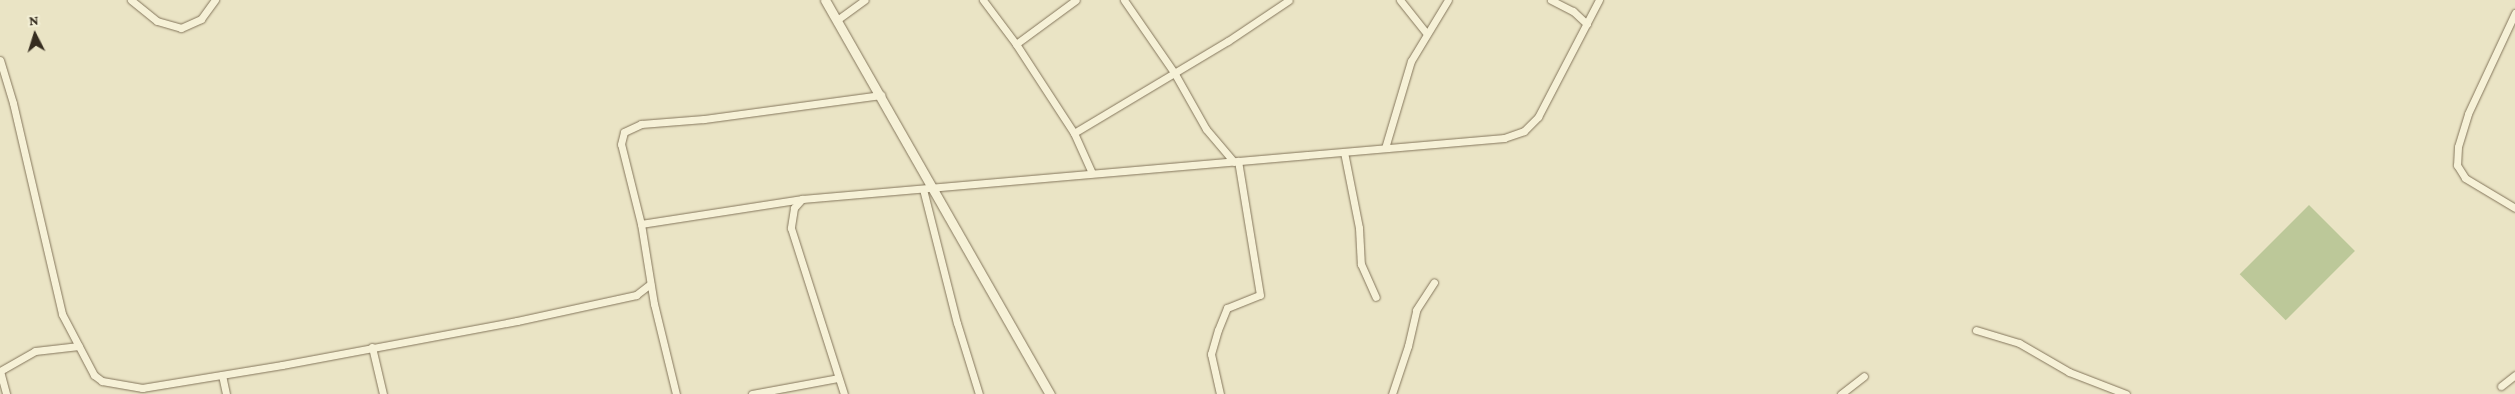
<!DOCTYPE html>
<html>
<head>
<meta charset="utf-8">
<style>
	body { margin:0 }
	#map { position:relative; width:2515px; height:394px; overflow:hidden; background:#eae4c5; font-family:"Crimson Pro",serif }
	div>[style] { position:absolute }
	.green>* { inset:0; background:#bcc899; transform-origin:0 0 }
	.roads { filter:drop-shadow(0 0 1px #84765c) drop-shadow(0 0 1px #84765c) }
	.minor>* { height:7px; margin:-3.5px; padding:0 3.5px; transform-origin:3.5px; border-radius:3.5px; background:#f6f1d7 }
	.tertiary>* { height:9px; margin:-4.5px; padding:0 4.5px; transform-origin:4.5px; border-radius:4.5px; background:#f6f1d7 }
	span { translate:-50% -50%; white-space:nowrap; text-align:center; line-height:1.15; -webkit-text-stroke:4px #f2eed4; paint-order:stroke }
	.north { position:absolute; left:10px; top:10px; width:50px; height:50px; -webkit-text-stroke:4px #f2eed4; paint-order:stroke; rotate:355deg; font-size:14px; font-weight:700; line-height:20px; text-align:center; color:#352c1f }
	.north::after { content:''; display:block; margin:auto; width:18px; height:22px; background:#352c1f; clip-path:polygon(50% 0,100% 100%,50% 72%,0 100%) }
</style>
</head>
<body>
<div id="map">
	<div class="green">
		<i style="left:2309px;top:205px;width:65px;height:98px;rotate:45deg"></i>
	</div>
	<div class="roads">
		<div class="minor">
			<i style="left:131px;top:0;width:33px;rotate:39deg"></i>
			<i style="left:157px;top:21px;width:25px;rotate:16deg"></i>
			<i style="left:181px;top:28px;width:22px;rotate:-24deg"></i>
			<i style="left:201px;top:19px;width:24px;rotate:-54deg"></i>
			<i style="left:983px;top:0;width:55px;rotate:53.1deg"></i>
			<i style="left:1016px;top:44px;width:106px;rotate:56.9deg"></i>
			<i style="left:1074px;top:133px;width:44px;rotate:65.8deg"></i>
			<i style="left:1124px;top:0;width:90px;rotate:55.4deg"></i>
			<i style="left:1175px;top:74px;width:63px;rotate:60.6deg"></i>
			<i style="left:1206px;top:129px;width:43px;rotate:49.7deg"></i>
			<i style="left:1400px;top:0;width:43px;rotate:51.5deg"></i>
			<i style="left:1551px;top:0;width:25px;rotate:27deg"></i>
			<i style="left:1573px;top:11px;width:19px;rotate:43deg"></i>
			<i style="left:2515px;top:13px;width:111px;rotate:115deg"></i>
			<i style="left:2468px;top:114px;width:34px;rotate:107deg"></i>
			<i style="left:2458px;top:147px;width:18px;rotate:93deg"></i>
			<i style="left:2457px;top:165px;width:15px;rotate:58deg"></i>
			<i style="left:2465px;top:178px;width:58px;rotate:31deg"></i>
			<i style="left:837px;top:20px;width:34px;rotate:-36deg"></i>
			<i style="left:1016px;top:44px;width:74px;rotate:-36.3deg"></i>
			<i style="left:0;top:60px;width:45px;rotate:73.2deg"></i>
			<i style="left:13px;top:103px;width:217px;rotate:76.9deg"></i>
			<i style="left:62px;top:314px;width:69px;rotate:62.3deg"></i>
			<i style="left:94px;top:375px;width:10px;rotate:37deg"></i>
			<i style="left:102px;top:381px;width:41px;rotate:9.9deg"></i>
			<i style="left:142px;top:388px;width:142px;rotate:-9.3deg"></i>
			<i style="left:282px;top:365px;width:239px;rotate:-10.6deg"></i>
			<i style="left:517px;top:321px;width:122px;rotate:-12.3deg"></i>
			<i style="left:636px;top:295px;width:18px;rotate:-38deg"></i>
			<i style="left:1074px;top:133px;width:179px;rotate:-30.9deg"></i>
			<i style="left:1228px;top:41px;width:73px;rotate:-33.9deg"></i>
			<i style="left:1385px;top:148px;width:91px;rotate:-73.4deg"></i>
			<i style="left:1411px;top:61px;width:71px;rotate:-58.8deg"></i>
			<i style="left:1344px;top:152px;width:77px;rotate:78.8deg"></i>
			<i style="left:1359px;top:228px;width:36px;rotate:87deg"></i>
			<i style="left:1361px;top:264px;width:36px;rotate:66deg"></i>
			<i style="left:923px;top:189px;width:138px;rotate:75.8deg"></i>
			<i style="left:957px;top:323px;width:74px;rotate:72.8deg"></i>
			<i style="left:802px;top:199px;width:12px;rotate:132deg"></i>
			<i style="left:794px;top:208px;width:20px;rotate:99deg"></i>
			<i style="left:791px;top:228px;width:174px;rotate:72.3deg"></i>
			<i style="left:641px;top:224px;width:163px;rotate:-8.8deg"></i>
			<i style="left:802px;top:199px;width:705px;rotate:-4.97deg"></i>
			<i style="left:1504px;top:138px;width:21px;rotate:-19deg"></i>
			<i style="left:1524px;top:131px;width:20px;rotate:-45deg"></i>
			<i style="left:1538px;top:117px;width:132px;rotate:-62.5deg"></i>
			<i style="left:1976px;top:330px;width:45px;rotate:16.8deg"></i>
			<i style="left:2019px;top:343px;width:58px;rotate:30.1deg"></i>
			<i style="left:2069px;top:372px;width:61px;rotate:21.1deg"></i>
			<i style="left:372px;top:347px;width:48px;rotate:76.8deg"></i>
			<i style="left:0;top:371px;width:40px;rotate:-29.7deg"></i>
			<i style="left:35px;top:351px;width:44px;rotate:-6.5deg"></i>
			<i style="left:0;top:371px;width:24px;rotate:75deg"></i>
			<i style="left:222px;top:375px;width:19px;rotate:78deg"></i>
			<i style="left:2501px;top:386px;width:18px;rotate:-38deg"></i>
			<i style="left:676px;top:394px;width:93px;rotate:-103.7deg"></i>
			<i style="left:654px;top:304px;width:81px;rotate:-99.2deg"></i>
			<i style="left:641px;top:224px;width:82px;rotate:-104deg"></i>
			<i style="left:621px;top:144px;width:12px;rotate:-76deg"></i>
			<i style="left:624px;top:132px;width:19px;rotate:-25deg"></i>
			<i style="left:641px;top:124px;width:63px;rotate:-4.5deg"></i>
			<i style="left:704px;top:119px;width:179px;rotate:-7.7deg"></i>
			<i style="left:752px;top:394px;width:87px;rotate:-10.5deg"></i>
			<i style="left:1220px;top:394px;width:41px;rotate:-102.7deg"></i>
			<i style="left:1211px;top:354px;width:25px;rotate:-74deg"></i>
			<i style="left:1218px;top:330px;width:24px;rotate:-68deg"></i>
			<i style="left:1227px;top:308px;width:35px;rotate:-22deg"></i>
			<i style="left:1260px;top:295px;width:136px;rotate:-99.3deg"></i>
			<i style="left:1392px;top:394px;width:51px;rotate:-71.6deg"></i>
			<i style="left:1408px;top:346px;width:37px;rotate:-77deg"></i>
			<i style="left:1416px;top:310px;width:33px;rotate:-57deg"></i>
			<i style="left:1841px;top:394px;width:29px;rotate:-38deg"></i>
		</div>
		<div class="tertiary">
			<i style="left:825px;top:0;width:454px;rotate:60.3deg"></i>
		</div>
	</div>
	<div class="north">N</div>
</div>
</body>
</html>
